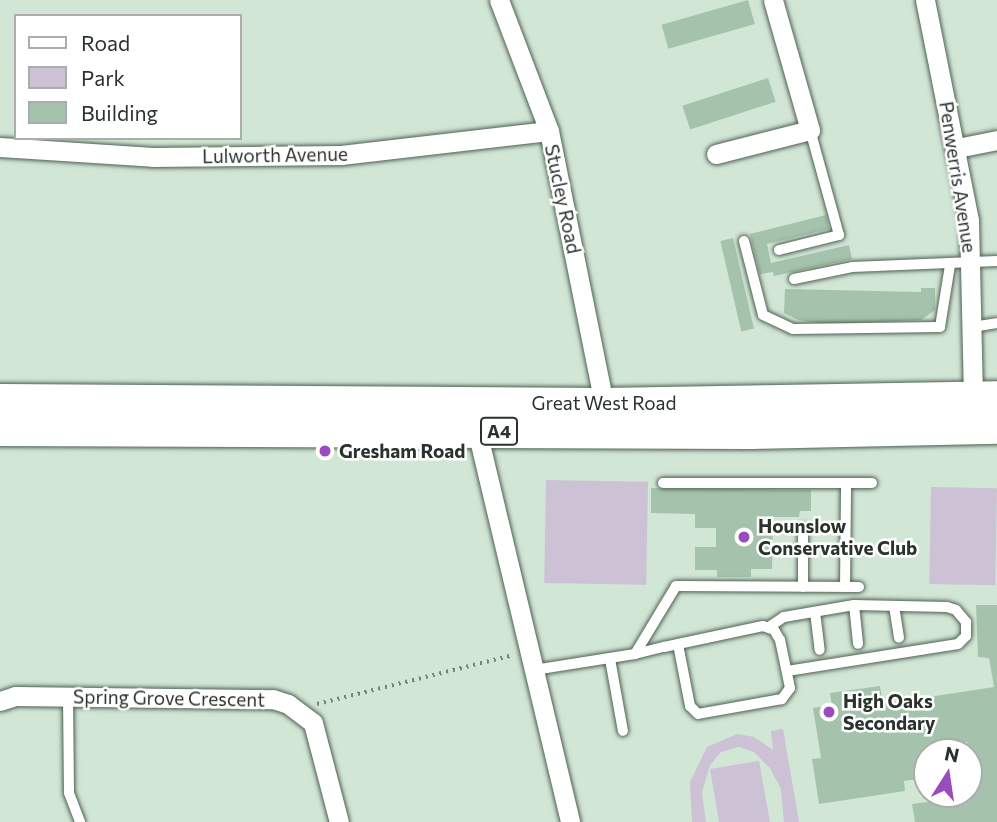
<!DOCTYPE html>
<html>
<head>
<meta charset="utf-8">
<style>
	body { margin:0 }
	#map { position:relative; width:997px; height:822px; overflow:hidden; background:#d1e6d5; font-family:Commissioner,sans-serif }
	div>[style] { position:absolute }
	.green>* { inset:0; background:#cdc1d5; transform-origin:0 0 }
	.building>* { inset:0; background:#a5c3ac; transform-origin:0 0 }
	.path>* { height:3.5px; margin-top:-1.75px; transform-origin:0; background:repeating-linear-gradient(90deg,#758378 0 2px,transparent 0 7px) }
	.roads { filter:drop-shadow(0 0 2px #4f6153) drop-shadow(0 0 2px #4f6153) }
	.lane>* { height:10px; margin:-5px; padding:0 5px; transform-origin:5px; border-radius:5px; background:#fff }
	.street>* { height:19px; margin:-9.5px; padding:0 9.5px; transform-origin:9.5px; border-radius:9.5px; background:#fff }
	.highway>* { height:33px; margin:-16.5px; padding:0 16.5px; transform-origin:16.5px; border-radius:16.5px; background:#fff }
	.dots>* { width:19px; height:19px; translate:-50% -50%; box-sizing:border-box; border:4px solid #fff; border-radius:50% }
	span { translate:-50% -50%; white-space:nowrap; text-align:center; line-height:1.15; -webkit-text-stroke:5px #fff; paint-order:stroke }
	.shield-label span { padding:2px 5px; background:#fff; border:2px solid; border-radius:5px; -webkit-text-stroke-width:0 }
	.shield-label { font-size:18px; color:#2a322c; font-weight:700 }
	.street-label { font-size:19px; color:#2a322c }
	.poi-label { font-size:19px; color:#2a322c; font-weight:700 }
	.left { translate:0 -50%; text-align:left }
	.legend { position:absolute; left:14px; top:14px; width:228px; height:126px; box-sizing:border-box; background:#fff; border:2px solid #aaadab; margin:0; padding:9px 12px; list-style:none; font-size:21px; color:#2a322c }
	.legend li { display:flex; align-items:center; gap:14px; height:35px }
	.legend b { width:35px; border:2px solid #aaadab }
	.north { position:absolute; left:913px; top:738px; width:70px; height:70px; box-sizing:border-box; background:#fff; border:2px solid #aaadab; border-radius:50%; rotate:12deg; font-size:19px; font-weight:700; line-height:28px; text-align:center; color:#2a322c }
	.north::after { content:''; display:block; margin:auto; width:24px; height:32px; background:#984cbe; clip-path:polygon(50% 0,100% 100%,50% 72%,0 100%) }
</style>
</head>
<body>
<div id="map">
	<div class="green">
		<i style="left:546px;top:480px;width:102px;height:103px;rotate:1deg"></i>
		<i style="left:931px;top:487px;width:66px;height:97px;rotate:1deg"></i>
		<i style="clip-path:polygon(783px 729px,799px 822px,784px 822px,781px 789px,770px 768px,754px 752px,739px 747px,721px 752px,710px 765px,702px 793px,706px 822px,692px 822px,690px 782px,707px 747px,737px 734px,754px 737px,773px 750px,771px 731px)"></i>
		<i style="clip-path:polygon(759px 761px,770px 822px,719px 822px,710px 769px)"></i>
	</div>
	<div class="building">
		<i style="left:748px;top:0;width:25px;height:90px;rotate:74deg"></i>
		<i style="left:768px;top:78px;width:25px;height:90px;rotate:72deg"></i>
		<i style="clip-path:polygon(826px 215px,829px 229px,767px 244px,771px 263px,849px 245px,852px 259px,774px 276px,773px 272px,760px 274px,750px 234px)"></i>
		<i style="left:733px;top:238px;width:93px;height:13px;rotate:77deg"></i>
		<i style="clip-path:polygon(921px 288px,935px 288px,935px 310px,921px 320px,827px 324px,798px 320px,784px 313px,785px 289px,921px 292px)"></i>
		<i style="clip-path:polygon(651px 488px,811px 490px,811px 511px,800px 511px,799px 517px,773px 517px,772px 569px,751px 569px,751px 577px,717px 577px,717px 570px,695px 570px,695px 547px,716px 547px,716px 528px,695px 528px,695px 514px,651px 513px)"></i>
		<i style="clip-path:polygon(976px 605px,997px 605px,997px 822px,915px 822px,912px 804px,943px 800px,942px 794px,955px 794px,955px 798px,975px 795px,967px 742px,947px 745px,948px 752px,927px 752px,927px 778px,904px 781px,905px 791px,819px 804px,812px 759px,821px 758px,813px 708px,832px 705px,830px 693px,880px 686px,883px 704px,994px 687px,989px 658px,978px 657px)"></i>
	</div>
	<div class="path">
		<i style="left:317px;top:704px;width:202px;rotate:-14deg"></i>
	</div>
	<div class="roads">
		<div class="lane">
			<i style="left:744px;top:241px;width:76px;rotate:75.6deg"></i>
			<i style="left:763px;top:315px;width:33px;rotate:25deg"></i>
			<i style="left:793px;top:329px;width:147px;rotate:-0.8deg"></i>
			<i style="left:940px;top:327px;width:63px;rotate:-80.8deg"></i>
			<i style="left:779px;top:250px;width:62px;rotate:-14deg"></i>
			<i style="left:839px;top:235px;width:109px;rotate:-105.4deg"></i>
			<i style="left:794px;top:279px;width:59px;rotate:-11.7deg"></i>
			<i style="left:852px;top:267px;width:145px;rotate:-2.4deg"></i>
			<i style="left:972px;top:327px;width:25px;rotate:-9deg"></i>
			<i style="left:663px;top:483px;width:209px"></i>
			<i style="left:803px;top:529px;width:58px;rotate:90deg"></i>
			<i style="left:845px;top:587px;width:104px;rotate:-89.4deg"></i>
			<i style="left:854px;top:605px;width:39px;rotate:84deg"></i>
			<i style="left:894px;top:606px;width:32px;rotate:81deg"></i>
			<i style="left:815px;top:612px;width:38px;rotate:83deg"></i>
			<i style="left:769px;top:627px;width:18px;rotate:-34deg"></i>
			<i style="left:784px;top:617px;width:71px;rotate:-9.7deg"></i>
			<i style="left:854px;top:605px;width:93px;rotate:1.2deg"></i>
			<i style="left:947px;top:607px;width:9px;rotate:18deg"></i>
			<i style="left:956px;top:610px;width:16px;rotate:50deg"></i>
			<i style="left:966px;top:622px;width:14px;rotate:90deg"></i>
			<i style="left:966px;top:636px;width:11px;rotate:135deg"></i>
			<i style="left:958px;top:644px;width:173px;rotate:171deg"></i>
			<i style="left:635px;top:654px;width:30px;rotate:-14deg"></i>
			<i style="left:664px;top:647px;width:101px;rotate:-12deg"></i>
			<i style="left:763px;top:626px;width:12px;rotate:20deg"></i>
			<i style="left:774px;top:630px;width:12px;rotate:59deg"></i>
			<i style="left:780px;top:640px;width:49px;rotate:78.2deg"></i>
			<i style="left:790px;top:688px;width:14px;rotate:126deg"></i>
			<i style="left:782px;top:699px;width:85px;rotate:169.9deg"></i>
			<i style="left:698px;top:714px;width:11px;rotate:-135deg"></i>
			<i style="left:690px;top:706px;width:63px;rotate:-101deg"></i>
			<i style="left:610px;top:659px;width:73px;rotate:79.8deg"></i>
			<i style="left:534px;top:670px;width:102px;rotate:-9deg"></i>
			<i style="left:635px;top:654px;width:79px;rotate:-58.9deg"></i>
			<i style="left:676px;top:586px;width:183px;rotate:0.3deg"></i>
			<i style="left:68px;top:697px;width:96px;rotate:89.4deg"></i>
			<i style="left:69px;top:793px;width:31px;rotate:69deg"></i>
		</div>
		<div class="street">
			<i style="left:499px;top:0;width:140px;rotate:69.1deg"></i>
			<i style="left:549px;top:131px;width:278px;rotate:78.6deg"></i>
			<i style="left:925px;top:0;width:224px;rotate:78.7deg"></i>
			<i style="left:969px;top:220px;width:178px;rotate:88.7deg"></i>
			<i style="left:0;top:147px;width:153px;rotate:3.7deg"></i>
			<i style="left:153px;top:157px;width:188px;rotate:-0.6deg"></i>
			<i style="left:341px;top:155px;width:209px;rotate:-6.6deg"></i>
			<i style="left:957px;top:148px;width:41px;rotate:-11.3deg"></i>
			<i style="left:716px;top:154px;width:97px;rotate:-14.3deg"></i>
			<i style="left:810px;top:130px;width:135px;rotate:-105.9deg"></i>
			<i style="left:477px;top:431px;width:402px;rotate:76.6deg"></i>
			<i style="left:0;top:701px;width:16px;rotate:-18deg"></i>
			<i style="left:15px;top:696px;width:258px;rotate:0.7deg"></i>
			<i style="left:273px;top:699px;width:16px;rotate:18deg"></i>
			<i style="left:288px;top:704px;width:31px;rotate:37deg"></i>
			<i style="left:313px;top:723px;width:102px;rotate:75.3deg"></i>
		</div>
		<div class="highway">
			<i style="left:0;top:400px;width:604px;rotate:0.38deg"></i>
			<i style="left:604px;top:404px;width:393px;rotate:-1deg"></i>
			<i style="left:0;top:429px;width:750px;rotate:0.23deg"></i>
			<i style="left:750px;top:432px;width:247px;rotate:-1.2deg"></i>
		</div>
	</div>
	<div class="dots">
		<i style="left:325px;top:451px;background:#984cbe"></i>
		<i style="left:744px;top:537px;background:#984cbe"></i>
		<i style="left:829px;top:712px;background:#984cbe"></i>
	</div>
	<div class="shield-label">
		<span style="left:499px;top:431px">A4</span>
	</div>
	<div class="street-label">
		<span style="left:275px;top:155px;rotate:-1deg">Lulworth Avenue</span>
		<span style="left:958px;top:177px;rotate:81deg">Penwerris Avenue</span>
		<span style="left:563px;top:199px;rotate:78deg">Stucley Road</span>
		<span style="left:604px;top:403px">Great West Road</span>
		<span style="left:169px;top:698px;rotate:1deg">Spring Grove Crescent</span>
	</div>
	<div class="poi-label">
		<span class="left" style="left:339px;top:451px">Gresham Road</span>
		<span class="left" style="left:758px;top:537px">Hounslow<br>Conservative Club</span>
		<span class="left" style="left:843px;top:712px">High Oaks<br>Secondary</span>
	</div>
	<ul class="legend">
	<li><b style="height:9px;background:#fff"></b>Road</li>
	<li><b style="height:19px;background:#cdc1d5"></b>Park</li>
	<li><b style="height:19px;background:#a5c3ac"></b>Building</li>
	</ul>
	<div class="north">N</div>
</div>
</body>
</html>
